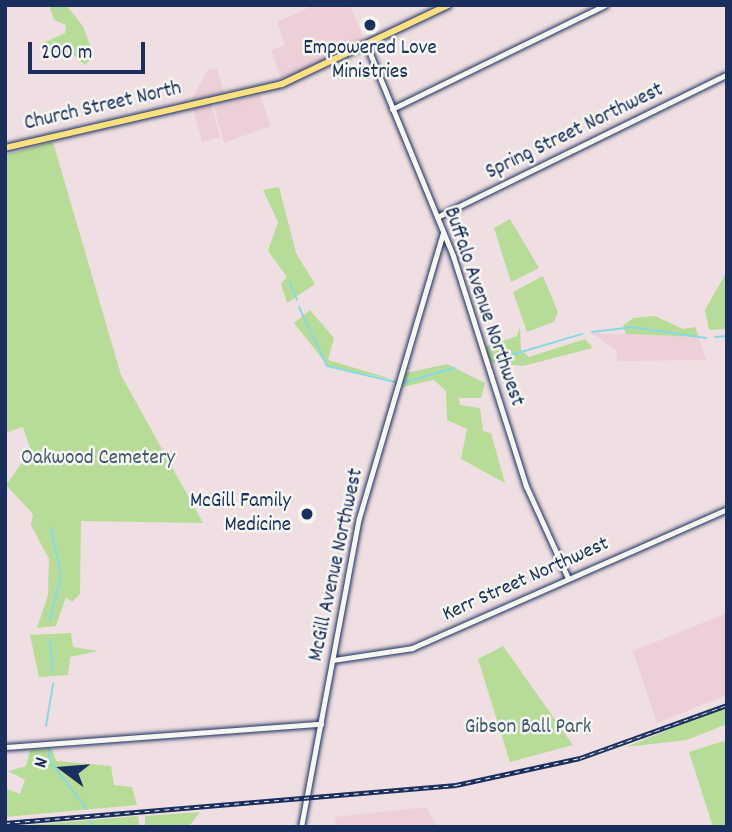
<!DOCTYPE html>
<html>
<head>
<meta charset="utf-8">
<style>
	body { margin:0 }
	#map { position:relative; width:732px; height:832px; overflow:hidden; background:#f0dfe2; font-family:Dekko,sans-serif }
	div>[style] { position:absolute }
	.built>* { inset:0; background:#eccfd7 }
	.green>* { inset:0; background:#b7dc97 }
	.stream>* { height:2px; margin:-1px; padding:0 1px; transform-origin:1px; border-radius:1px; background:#88d9e4 }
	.roads { filter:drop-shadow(0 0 2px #1b2f5e) drop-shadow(0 0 2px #1b2f5e) }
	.minor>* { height:5px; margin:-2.5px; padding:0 2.5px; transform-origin:2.5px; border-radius:2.5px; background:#f6f6f2 }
	.major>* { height:6px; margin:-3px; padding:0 3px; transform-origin:3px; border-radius:3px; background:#f9e181 }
	.rail>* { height:4.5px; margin-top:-2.25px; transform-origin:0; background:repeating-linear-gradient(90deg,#f6f6f2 0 5px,#1b2f5e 0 10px); box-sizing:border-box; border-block:2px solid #1b2f5e }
	.dots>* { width:19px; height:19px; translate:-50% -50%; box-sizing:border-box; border:4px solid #f6f6f2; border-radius:50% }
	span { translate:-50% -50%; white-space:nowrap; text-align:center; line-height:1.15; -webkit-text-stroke:5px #f6f6f2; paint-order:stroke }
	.poi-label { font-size:21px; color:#1b2f5e }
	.right { translate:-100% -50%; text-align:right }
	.street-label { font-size:21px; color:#1b2f5e }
	.park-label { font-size:21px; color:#425a6c }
	.frame { position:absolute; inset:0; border:7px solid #1b2f5e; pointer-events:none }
	.north { position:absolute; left:28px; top:734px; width:70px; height:70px; -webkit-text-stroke:5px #f6f6f2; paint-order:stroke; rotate:286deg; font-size:19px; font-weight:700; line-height:28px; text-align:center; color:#1b2f5e }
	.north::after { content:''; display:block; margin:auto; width:24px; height:32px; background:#1b2f5e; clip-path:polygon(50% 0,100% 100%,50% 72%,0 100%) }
	.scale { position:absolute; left:28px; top:42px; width:117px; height:32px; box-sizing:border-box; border:4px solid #1b2f5e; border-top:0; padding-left:9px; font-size:21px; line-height:24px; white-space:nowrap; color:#1b2f5e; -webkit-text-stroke:5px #f6f6f2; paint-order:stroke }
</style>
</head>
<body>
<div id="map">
	<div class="built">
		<i style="clip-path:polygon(314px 5px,350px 5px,365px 43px,327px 65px,281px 78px,271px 50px,285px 45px,277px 22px)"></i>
		<i style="clip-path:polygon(217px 69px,225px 95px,210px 99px,220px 137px,202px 142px,191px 100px,208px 70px)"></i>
		<i style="clip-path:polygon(260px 95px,271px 126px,224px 143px,214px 107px)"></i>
		<i style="clip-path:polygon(592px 333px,699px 337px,706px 360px,618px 361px,616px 350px)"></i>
		<i style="clip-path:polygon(727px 613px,727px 695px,657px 723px,633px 651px)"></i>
		<i style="clip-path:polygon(426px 807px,438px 827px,336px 827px,335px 817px)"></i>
	</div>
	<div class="green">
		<i style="clip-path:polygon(49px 5px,66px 5px,83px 26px,94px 56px,85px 65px,72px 54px,44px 56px,41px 44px,65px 33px,66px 25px,54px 20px)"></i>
		<i style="clip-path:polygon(53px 142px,121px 375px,203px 523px,81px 521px,80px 594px,72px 602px,66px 597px,56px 626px,37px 628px,48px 595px,49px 559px,31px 525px,33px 514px,6px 485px,21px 464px,34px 460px,23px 427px,5px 433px,5px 155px)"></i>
		<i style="clip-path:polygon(279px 187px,296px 253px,315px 284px,287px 303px,281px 284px,287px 277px,268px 251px,278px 222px,263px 190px)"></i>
		<i style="clip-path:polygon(510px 219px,539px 268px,511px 282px,494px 228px)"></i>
		<i style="clip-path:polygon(727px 271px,727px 329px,709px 330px,705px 310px)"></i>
		<i style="clip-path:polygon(543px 276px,558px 312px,554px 322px,527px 332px,513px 292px)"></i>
		<i style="clip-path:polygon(310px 310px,334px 338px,328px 360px,395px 380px,328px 366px,294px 323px)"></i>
		<i style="clip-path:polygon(655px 316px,683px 329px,695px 327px,699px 337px,626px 334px,623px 326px,633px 318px)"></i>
		<i style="clip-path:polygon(520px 327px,521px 350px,529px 357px,585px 339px,593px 348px,523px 366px,491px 363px,485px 347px,517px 336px)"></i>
		<i style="clip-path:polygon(447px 364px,485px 383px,481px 398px,459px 398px,460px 405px,480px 408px,483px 431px,491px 433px,505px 483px,461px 459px,467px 429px,447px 420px,446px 391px,434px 380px,402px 387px,406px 373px)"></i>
		<i style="clip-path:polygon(71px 633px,73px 647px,98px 651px,70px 657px,68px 675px,39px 677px,30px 635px)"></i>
		<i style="clip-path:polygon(503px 646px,573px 745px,510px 762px,478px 659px)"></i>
		<i style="clip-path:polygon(727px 706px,727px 724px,687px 740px,626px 747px)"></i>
		<i style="clip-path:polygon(727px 740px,727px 827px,713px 827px,689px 752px)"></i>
		<i style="clip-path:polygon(52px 749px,56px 761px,111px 766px,114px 785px,132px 787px,137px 805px,5px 817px,5px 788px,20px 794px,25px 780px,8px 771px,26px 766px,30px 750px)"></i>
		<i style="clip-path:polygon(200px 812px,190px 825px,145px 826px,145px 816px)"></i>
		<i style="clip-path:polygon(138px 816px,139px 825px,119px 827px,5px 827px)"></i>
	</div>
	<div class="stream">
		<i style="left:56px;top:5px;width:5px;rotate:37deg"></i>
		<i style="left:290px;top:282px;width:19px;rotate:69deg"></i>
		<i style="left:299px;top:307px;width:65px;rotate:64.6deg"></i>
		<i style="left:327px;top:366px;width:70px;rotate:13.2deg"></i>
		<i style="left:592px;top:332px;width:39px;rotate:-7deg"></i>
		<i style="left:631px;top:327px;width:76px;rotate:8.3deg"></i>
		<i style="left:715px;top:337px;width:12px;rotate:-5deg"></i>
		<i style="left:494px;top:360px;width:92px;rotate:-16.5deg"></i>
		<i style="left:403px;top:383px;width:53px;rotate:-16.4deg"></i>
		<i style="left:50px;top:620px;width:46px;rotate:-76.3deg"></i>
		<i style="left:61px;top:575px;width:48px;rotate:-102deg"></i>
		<i style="left:50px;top:640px;width:33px;rotate:85deg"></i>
		<i style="left:46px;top:726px;width:43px;rotate:-80.5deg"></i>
		<i style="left:49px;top:747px;width:13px;rotate:90deg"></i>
		<i style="left:49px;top:760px;width:62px;rotate:52.2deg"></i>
		<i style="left:91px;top:821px;width:6px;rotate:81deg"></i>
	</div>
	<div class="roads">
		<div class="minor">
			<i style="left:367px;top:46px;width:227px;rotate:67.7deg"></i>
			<i style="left:453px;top:256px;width:241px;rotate:72.4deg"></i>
			<i style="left:526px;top:486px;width:101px;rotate:65.5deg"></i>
			<i style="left:392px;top:109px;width:237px;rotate:-26deg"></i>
			<i style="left:437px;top:217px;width:323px;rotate:-26.2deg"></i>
			<i style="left:333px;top:660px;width:80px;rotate:-8.6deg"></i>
			<i style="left:412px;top:648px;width:344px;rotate:-23.8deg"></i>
			<i style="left:5px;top:747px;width:317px;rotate:-4.2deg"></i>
			<i style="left:301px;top:827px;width:314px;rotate:-79.4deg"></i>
			<i style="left:359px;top:518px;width:297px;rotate:-73.6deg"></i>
		</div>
		<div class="major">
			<i style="left:5px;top:148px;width:284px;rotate:-13deg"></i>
			<i style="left:282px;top:84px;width:184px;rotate:-25.4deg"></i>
		</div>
	</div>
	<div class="rail">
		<i style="left:5px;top:823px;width:453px;rotate:-4.8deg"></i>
		<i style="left:456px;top:785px;width:127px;rotate:-12.3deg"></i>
		<i style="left:580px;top:758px;width:156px;rotate:-19.8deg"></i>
	</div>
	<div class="dots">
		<i style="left:370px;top:25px;background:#1b2f5e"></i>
		<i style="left:307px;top:514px;background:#1b2f5e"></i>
	</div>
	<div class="poi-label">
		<span style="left:370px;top:61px">Empowered Love<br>Ministries</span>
		<span class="right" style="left:291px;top:514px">McGill Family<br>Medicine</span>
	</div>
	<div class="street-label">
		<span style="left:103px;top:107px;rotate:-13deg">Church Street North</span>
		<span style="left:575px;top:132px;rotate:-26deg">Spring Street Northwest</span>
		<span style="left:483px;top:307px;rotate:71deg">Buffalo Avenue Northwest</span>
		<span style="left:337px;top:565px;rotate:-78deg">McGill Avenue Northwest</span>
		<span style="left:526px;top:580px;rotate:-24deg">Kerr Street Northwest</span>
	</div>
	<div class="park-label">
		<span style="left:98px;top:459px">Oakwood Cemetery</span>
		<span style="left:528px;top:728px">Gibson Ball Park</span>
	</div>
	<div class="frame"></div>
	<div class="north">N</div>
	<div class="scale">200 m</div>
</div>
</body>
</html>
